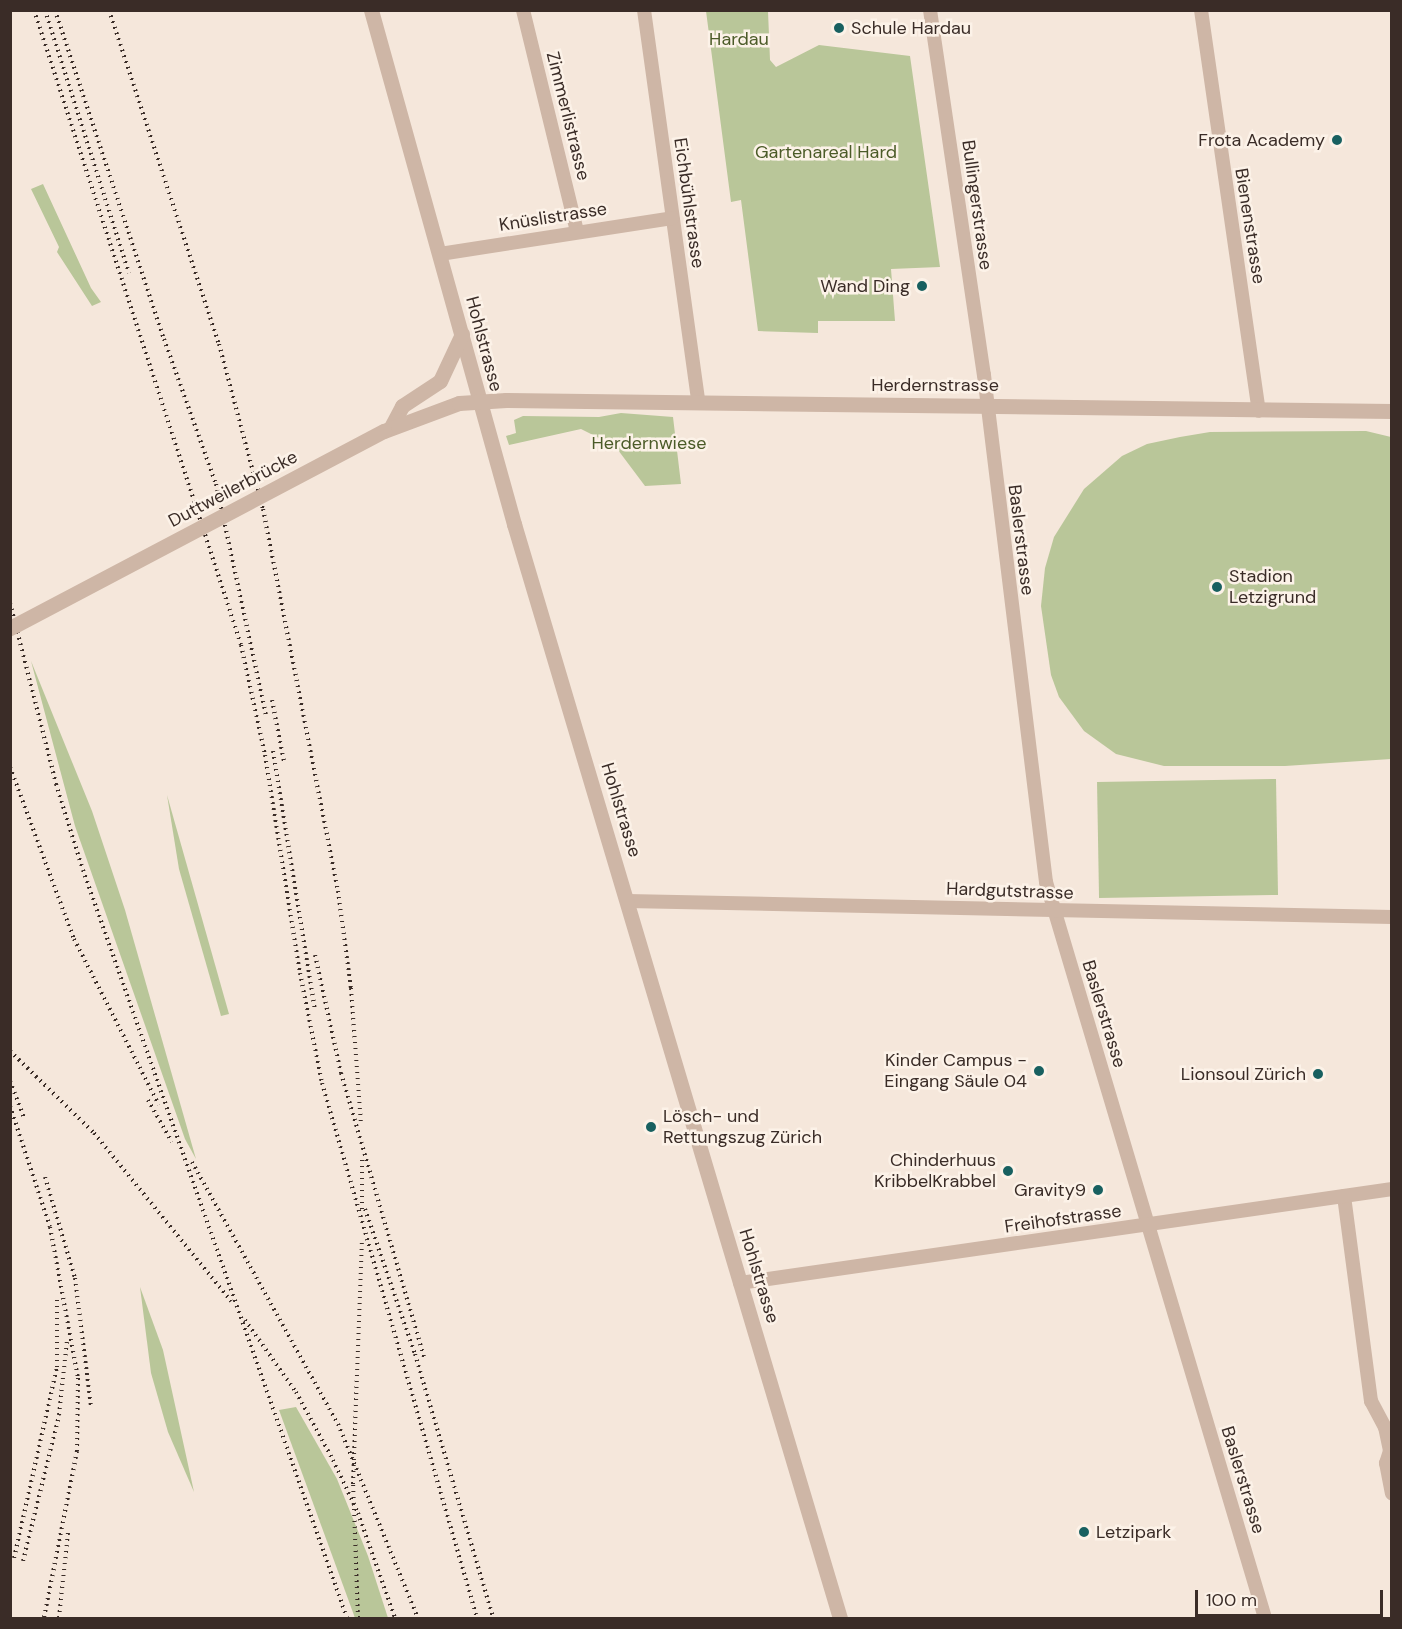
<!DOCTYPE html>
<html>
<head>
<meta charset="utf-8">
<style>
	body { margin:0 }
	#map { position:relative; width:1402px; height:1629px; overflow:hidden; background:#f5e7db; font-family:"DM Sans",sans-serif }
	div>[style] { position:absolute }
	.green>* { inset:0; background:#b9c699; transform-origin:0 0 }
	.minor>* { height:14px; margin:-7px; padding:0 7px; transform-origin:7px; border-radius:7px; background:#ceb6a6 }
	.tertiary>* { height:15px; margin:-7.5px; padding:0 7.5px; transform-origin:7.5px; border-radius:7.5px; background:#ceb6a6 }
	.rail>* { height:4px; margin-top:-2px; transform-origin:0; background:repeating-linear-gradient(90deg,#3a2c27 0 1.5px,transparent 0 6px) }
	.tertiary-bridge>* { height:15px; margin:-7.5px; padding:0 7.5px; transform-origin:7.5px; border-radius:7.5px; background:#ceb6a6 }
	.dots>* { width:16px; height:16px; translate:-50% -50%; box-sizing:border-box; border:3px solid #fcf2e8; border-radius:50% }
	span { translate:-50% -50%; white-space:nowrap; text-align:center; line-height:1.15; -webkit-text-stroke:5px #fcf2e8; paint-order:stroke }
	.poi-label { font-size:18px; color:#3a2c27 }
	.left { translate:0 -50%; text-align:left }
	.right { translate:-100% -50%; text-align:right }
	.park-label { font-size:18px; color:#4b5b28 }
	.street-label { font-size:18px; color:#3a2c27 }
	.frame { position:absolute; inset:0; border:12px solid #3a2c27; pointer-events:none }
	.scale { position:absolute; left:1195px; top:1590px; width:188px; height:27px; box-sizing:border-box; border:3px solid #3a2c27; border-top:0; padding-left:8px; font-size:18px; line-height:21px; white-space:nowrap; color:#3a2c27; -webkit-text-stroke:4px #fcf2e8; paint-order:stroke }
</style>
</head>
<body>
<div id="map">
	<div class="green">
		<i style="clip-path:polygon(706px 11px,768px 11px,770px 60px,776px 67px,819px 45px,910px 56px,940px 267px,891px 269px,895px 321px,818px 321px,818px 333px,758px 331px,741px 200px,731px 202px)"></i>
		<i style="clip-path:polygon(43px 184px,91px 288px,101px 302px,92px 306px,57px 252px,59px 247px,31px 189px)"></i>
		<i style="clip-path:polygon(621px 413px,673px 417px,681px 484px,645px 486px,615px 446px,581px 429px,509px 445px,506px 436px,516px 433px,514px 420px,523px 416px,599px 417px)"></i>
		<i style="clip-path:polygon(1366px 431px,1391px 437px,1391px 759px,1285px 766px,1164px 766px,1116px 754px,1084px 731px,1059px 697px,1051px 675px,1041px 606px,1045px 568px,1054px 537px,1084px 489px,1122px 456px,1147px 444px,1180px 437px,1210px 432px)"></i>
		<i style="clip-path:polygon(31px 661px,92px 811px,125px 910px,196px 1159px,185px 1139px,75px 826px)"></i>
		<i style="left:1276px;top:779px;width:116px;height:179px;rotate:89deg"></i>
		<i style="clip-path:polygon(167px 795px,229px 1014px,221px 1016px,179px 869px)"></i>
		<i style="clip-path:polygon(140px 1287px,163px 1350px,194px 1492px,168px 1432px,151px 1373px)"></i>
		<i style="clip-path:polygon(296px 1407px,337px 1479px,368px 1556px,388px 1618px,355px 1618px,279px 1410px)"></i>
	</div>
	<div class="minor">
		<i style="left:523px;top:10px;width:228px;rotate:76.3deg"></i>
		<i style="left:644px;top:10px;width:395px;rotate:82.1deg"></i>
		<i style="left:930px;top:10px;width:369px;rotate:81.6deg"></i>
		<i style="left:984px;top:375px;width:511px;rotate:83.03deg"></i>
		<i style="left:1046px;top:882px;width:768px;rotate:73.43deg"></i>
		<i style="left:1201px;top:10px;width:405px;rotate:81.8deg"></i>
		<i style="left:440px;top:254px;width:235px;rotate:-8.8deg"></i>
		<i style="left:627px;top:901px;width:765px;rotate:1.2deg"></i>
		<i style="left:1344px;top:1196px;width:207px;rotate:82.5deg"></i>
		<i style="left:1371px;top:1401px;width:30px;rotate:62deg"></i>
		<i style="left:1385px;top:1427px;width:25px;rotate:78deg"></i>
		<i style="left:1390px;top:1451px;width:13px;rotate:108deg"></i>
		<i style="left:1386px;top:1463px;width:31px;rotate:79deg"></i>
		<i style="left:740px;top:1283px;width:659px;rotate:-8.2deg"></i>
	</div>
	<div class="tertiary">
		<i style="left:371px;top:10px;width:534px;rotate:74.45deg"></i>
		<i style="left:514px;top:524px;width:1142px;rotate:73.41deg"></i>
		<i style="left:391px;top:427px;width:24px;rotate:-62deg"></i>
		<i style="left:402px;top:406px;width:45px;rotate:-33.3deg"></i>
		<i style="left:440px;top:381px;width:52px;rotate:-64.9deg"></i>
		<i style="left:384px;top:431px;width:80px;rotate:-20.5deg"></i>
		<i style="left:459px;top:403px;width:47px;rotate:-3.7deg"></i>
		<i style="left:506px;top:400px;width:886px;rotate:0.71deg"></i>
	</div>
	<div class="rail">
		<i style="left:34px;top:10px;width:668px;rotate:71.94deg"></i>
		<i style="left:241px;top:645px;width:113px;rotate:77.7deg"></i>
		<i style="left:265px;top:755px;width:221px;rotate:80.9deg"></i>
		<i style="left:300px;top:973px;width:112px;rotate:78.7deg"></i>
		<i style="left:322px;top:1083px;width:557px;rotate:73.84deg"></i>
		<i style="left:45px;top:10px;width:276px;rotate:72.3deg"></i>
		<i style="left:55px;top:10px;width:347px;rotate:71.7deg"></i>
		<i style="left:164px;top:339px;width:154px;rotate:70.3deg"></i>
		<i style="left:216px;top:484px;width:237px;rotate:77.8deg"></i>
		<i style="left:109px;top:10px;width:352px;rotate:71.8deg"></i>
		<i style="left:219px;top:344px;width:171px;rotate:75.1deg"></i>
		<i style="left:263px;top:509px;width:389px;rotate:78.9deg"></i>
		<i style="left:338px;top:891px;width:98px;rotate:82.4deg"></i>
		<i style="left:351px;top:988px;width:136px;rotate:85.8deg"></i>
		<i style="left:10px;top:603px;width:187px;rotate:75.7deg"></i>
		<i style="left:56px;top:784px;width:90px;rotate:72.6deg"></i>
		<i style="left:83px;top:870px;width:793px;rotate:70.56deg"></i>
		<i style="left:272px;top:700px;width:63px;rotate:79deg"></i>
		<i style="left:273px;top:751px;width:261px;rotate:80.8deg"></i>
		<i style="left:10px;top:767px;width:184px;rotate:69.6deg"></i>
		<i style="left:74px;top:939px;width:186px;rotate:62.9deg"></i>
		<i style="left:315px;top:955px;width:121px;rotate:77.6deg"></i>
		<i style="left:341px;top:1073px;width:299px;rotate:73.7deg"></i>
		<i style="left:10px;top:1051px;width:117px;rotate:44.3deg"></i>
		<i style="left:94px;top:1133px;width:217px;rotate:50.8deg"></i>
		<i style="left:10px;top:1081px;width:39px;rotate:69deg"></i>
		<i style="left:148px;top:1100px;width:48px;rotate:60.3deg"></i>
		<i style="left:10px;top:1106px;width:127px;rotate:71.7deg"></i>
		<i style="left:50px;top:1227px;width:154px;rotate:79.5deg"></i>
		<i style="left:78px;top:1378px;width:73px;rotate:90.8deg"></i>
		<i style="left:77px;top:1451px;width:170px;rotate:101.2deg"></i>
		<i style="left:362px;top:1160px;width:54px;rotate:90deg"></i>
		<i style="left:192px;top:1162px;width:300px;rotate:60.9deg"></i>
		<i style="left:338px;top:1424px;width:210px;rotate:67.6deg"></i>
		<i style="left:45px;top:1177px;width:105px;rotate:73.5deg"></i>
		<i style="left:75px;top:1278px;width:129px;rotate:82.9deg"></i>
		<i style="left:365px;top:1209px;width:153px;rotate:71deg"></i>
		<i style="left:415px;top:1354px;width:275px;rotate:73.5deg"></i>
		<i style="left:245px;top:1320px;width:88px;rotate:54.7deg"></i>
		<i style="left:296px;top:1392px;width:77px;rotate:61.4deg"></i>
		<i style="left:333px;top:1460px;width:59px;rotate:64.7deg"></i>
		<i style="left:358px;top:1513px;width:111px;rotate:70.6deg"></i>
		<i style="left:14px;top:1558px;width:196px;rotate:-77.3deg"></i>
		<i style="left:57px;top:1367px;width:71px;rotate:-90deg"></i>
		<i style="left:23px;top:1561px;width:150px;rotate:-76.1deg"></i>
		<i style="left:59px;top:1415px;width:75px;rotate:-83.9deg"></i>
		<i style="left:59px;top:1618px;width:86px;rotate:-84deg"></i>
		<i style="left:358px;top:1618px;width:134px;rotate:-92.1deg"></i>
		<i style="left:353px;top:1484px;width:243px;rotate:-87.9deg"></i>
	</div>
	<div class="tertiary-bridge">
		<i style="left:10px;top:628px;width:423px;rotate:-27.8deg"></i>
	</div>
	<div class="dots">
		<i style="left:839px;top:28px;background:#186060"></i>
		<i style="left:1337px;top:140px;background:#186060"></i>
		<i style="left:922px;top:286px;background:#186060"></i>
		<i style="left:1217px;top:587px;background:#186060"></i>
		<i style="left:1039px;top:1071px;background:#186060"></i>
		<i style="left:1318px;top:1074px;background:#186060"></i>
		<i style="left:651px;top:1127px;background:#186060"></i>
		<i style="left:1008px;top:1171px;background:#186060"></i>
		<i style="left:1098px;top:1190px;background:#186060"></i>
		<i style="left:1084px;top:1532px;background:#186060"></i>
	</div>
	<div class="poi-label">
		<span class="left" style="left:851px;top:28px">Schule Hardau</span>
		<span class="right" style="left:1325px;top:140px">Frota Academy</span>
		<span class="right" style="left:910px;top:286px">Wand Ding</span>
		<span class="left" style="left:1229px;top:587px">Stadion<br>Letzigrund</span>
		<span class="right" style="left:1027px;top:1071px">Kinder Campus -<br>Eingang Säule 04</span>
		<span class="right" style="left:1306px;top:1074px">Lionsoul Zürich</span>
		<span class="left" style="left:663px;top:1127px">Lösch- und<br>Rettungszug Zürich</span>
		<span class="right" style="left:996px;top:1171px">Chinderhuus<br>KribbelKrabbel</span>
		<span class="right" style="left:1086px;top:1190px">Gravity9</span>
		<span class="left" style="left:1096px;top:1532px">Letzipark</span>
	</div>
	<div class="park-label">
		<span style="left:739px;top:39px">Hardau</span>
		<span style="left:826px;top:152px">Gartenareal Hard</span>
		<span style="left:649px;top:443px">Herdernwiese</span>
	</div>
	<div class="street-label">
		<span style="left:568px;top:116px;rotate:76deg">Zimmerlistrasse</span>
		<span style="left:689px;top:203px;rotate:82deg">Eichbühlstrasse</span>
		<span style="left:977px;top:205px;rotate:82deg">Bullingerstrasse</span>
		<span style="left:553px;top:217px;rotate:-9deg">Knüslistrasse</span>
		<span style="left:1250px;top:226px;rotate:81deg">Bienenstrasse</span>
		<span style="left:484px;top:344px;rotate:75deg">Hohlstrasse</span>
		<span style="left:935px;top:385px">Herdernstrasse</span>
		<span style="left:233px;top:489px;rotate:-28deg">Duttweilerbrücke</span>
		<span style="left:1021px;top:540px;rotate:83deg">Baslerstrasse</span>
		<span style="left:621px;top:810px;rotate:73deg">Hohlstrasse</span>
		<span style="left:1010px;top:891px;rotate:2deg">Hardgutstrasse</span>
		<span style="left:1104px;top:1014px;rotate:73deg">Baslerstrasse</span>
		<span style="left:1063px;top:1219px;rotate:-8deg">Freihofstrasse</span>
		<span style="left:759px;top:1276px;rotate:73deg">Hohlstrasse</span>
		<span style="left:1243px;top:1480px;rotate:73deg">Baslerstrasse</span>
	</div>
	<div class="frame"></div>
	<div class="scale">100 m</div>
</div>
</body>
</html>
